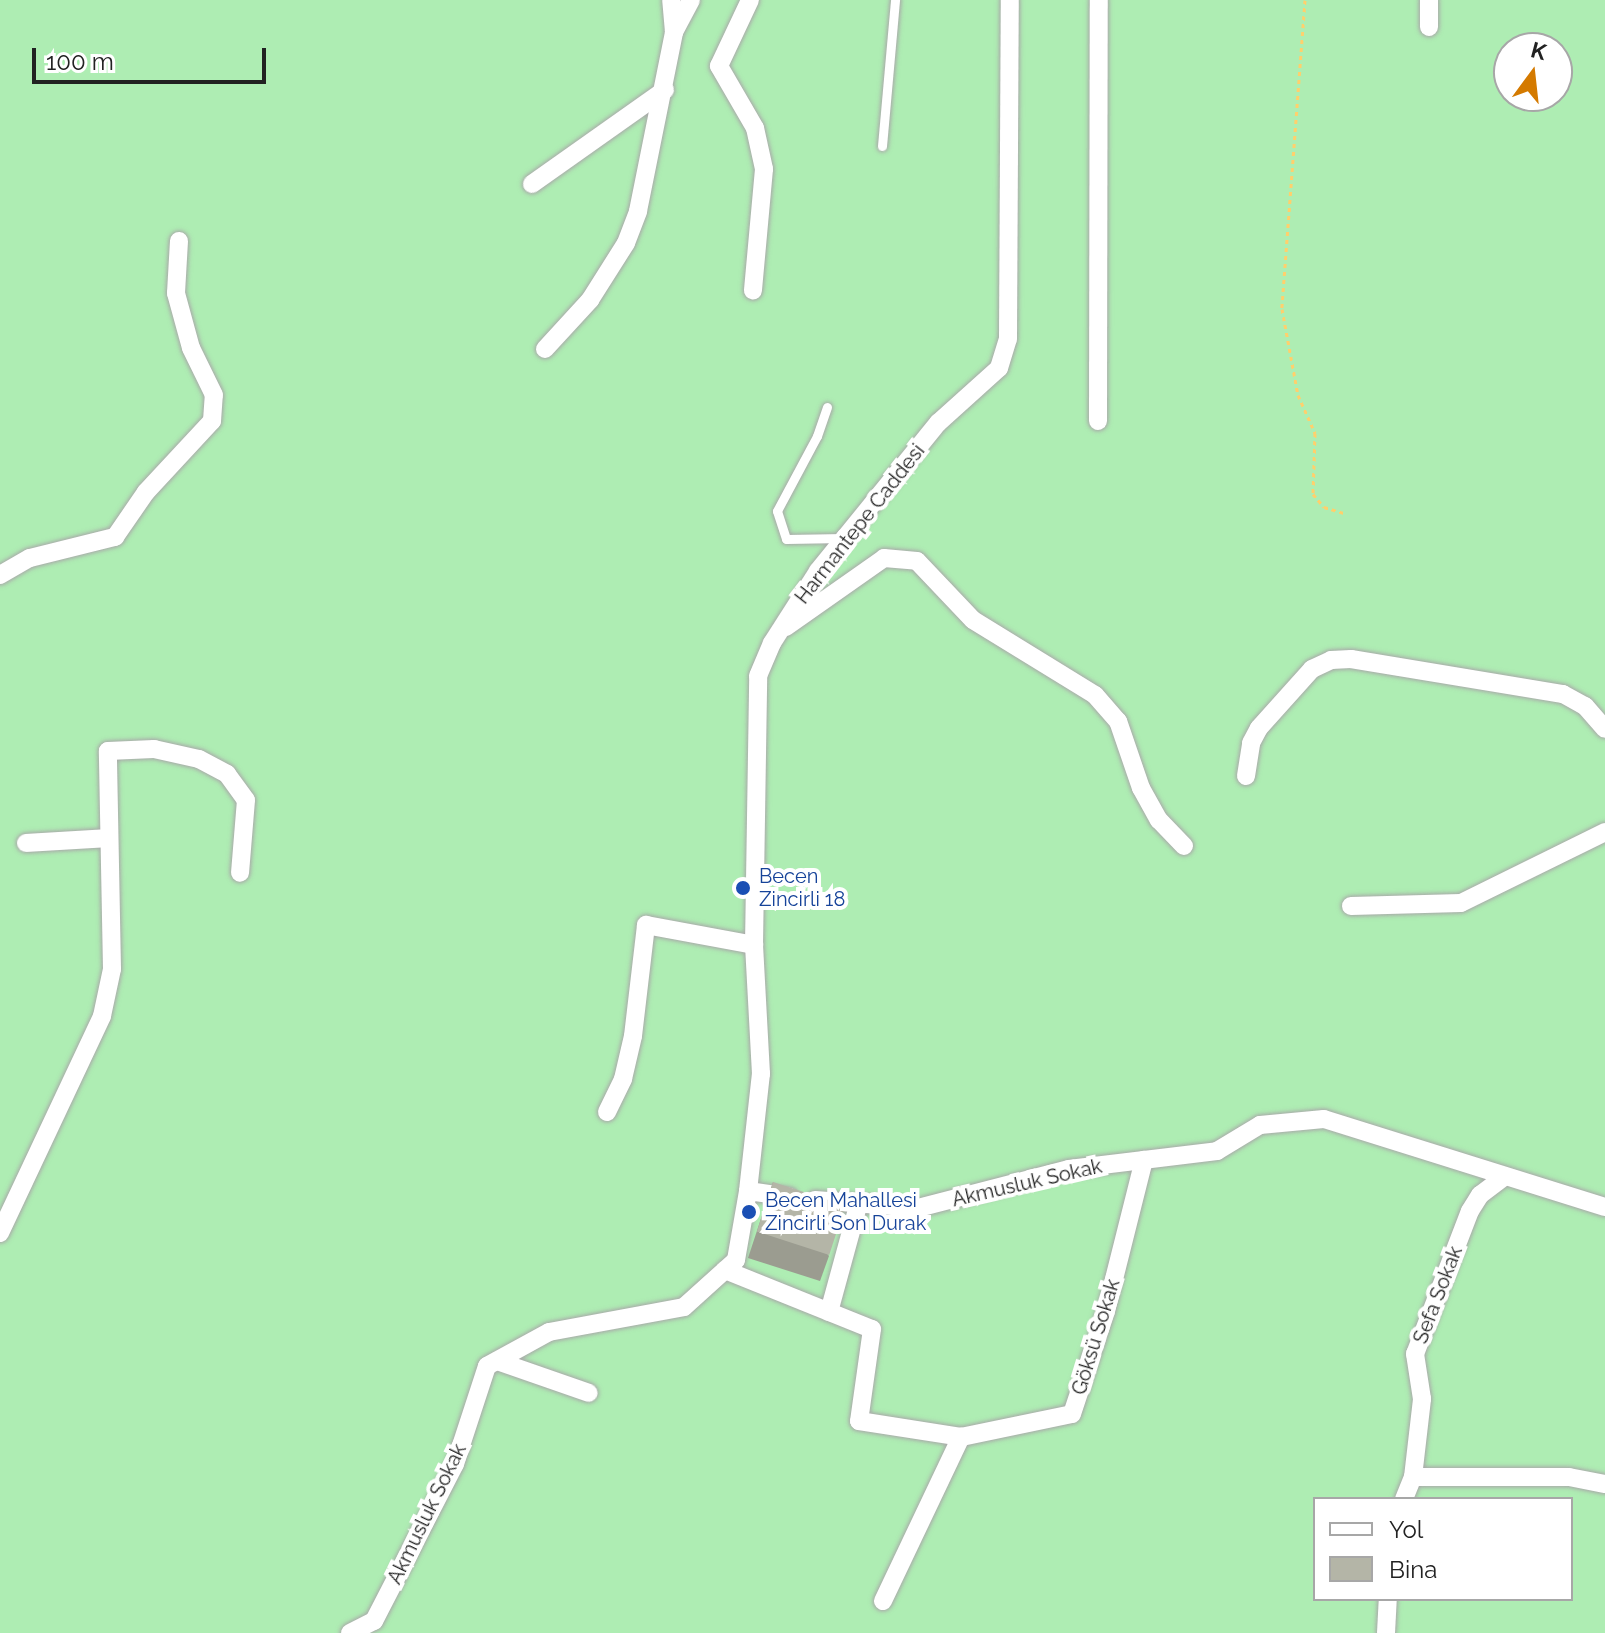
<!DOCTYPE html>
<html>
<head>
<meta charset="utf-8">
<style>
	body { margin:0 }
	#map { position:relative; width:1605px; height:1633px; overflow:hidden; background:#f0f2e9; font-family:Raleway,sans-serif }
	div>[style] { position:absolute }
	.grass>* { inset:0; background:#aeedb3 }
	.path>* { height:3px; margin-top:-1.5px; transform-origin:0; background:repeating-linear-gradient(90deg,#ffd06d 0 4px,transparent 0 8px) }
	.roads { filter:drop-shadow(0 0 2px #a9a9a9) drop-shadow(0 0 2px #a9a9a9) }
	.service>* { height:9px; margin:-4.5px; padding:0 4.5px; transform-origin:4.5px; border-radius:4.5px; background:#fff }
	.minor>* { height:18px; margin:-9px; padding:0 9px; transform-origin:9px; border-radius:9px; background:#fff }
	.wall>* { inset:0; background:#9b9c90 }
	.building>* { inset:0; background:#b4b5a7; transform-origin:0 0 }
	.dots>* { width:22px; height:22px; translate:-50% -50%; box-sizing:border-box; border:4px solid #fff; border-radius:50% }
	span { translate:-50% -50%; white-space:nowrap; text-align:center; line-height:1.15; -webkit-text-stroke:8px #fff; paint-order:stroke }
	.street-label { font-size:20px; color:#222 }
	.transit-label { font-size:20px; color:#164399 }
	.left { translate:0 -50%; text-align:left }
	.legend { position:absolute; left:1313px; top:1497px; width:260px; height:104px; box-sizing:border-box; background:#fff; border:2px solid #a7a7a7; margin:0; padding:10px 14px; list-style:none; font-size:24px; color:#222 }
	.legend li { display:flex; align-items:center; gap:16px; height:40px }
	.legend b { width:40px; border:2px solid #a7a7a7 }
	.north { position:absolute; left:1493px; top:32px; width:80px; height:80px; box-sizing:border-box; background:#fff; border:2px solid #a7a7a7; border-radius:50%; rotate:15deg; font-size:22px; font-weight:700; line-height:32px; text-align:center; color:#222 }
	.north::after { content:''; display:block; margin:auto; width:28px; height:36px; background:#d47a00; clip-path:polygon(50% 0,100% 100%,50% 72%,0 100%) }
	.scale { position:absolute; left:32px; top:48px; width:234px; height:36px; box-sizing:border-box; border:4px solid #222; border-top:0; padding-left:10px; font-size:24px; line-height:28px; white-space:nowrap; color:#222; -webkit-text-stroke:6px #fff; paint-order:stroke }
</style>
</head>
<body>
<div id="map">
	<div class="grass">
		<i style="clip-path:polygon(evenodd,0 0,1605px 0,1605px 1633px,0 1633px,0 0,1509px 48px,1557px 48px,1557px 96px,1509px 96px,1509px 48px,0 0,1315px 1499px,1571px 1499px,1571px 1599px,1315px 1599px,1315px 1499px)"></i>
	</div>
	<div class="path">
		<i style="left:1305px;top:0;width:310px;rotate:94.3deg"></i>
		<i style="left:1282px;top:309px;width:87px;rotate:79.5deg"></i>
		<i style="left:1298px;top:395px;width:42px;rotate:65.9deg"></i>
		<i style="left:1315px;top:433px;width:61px;rotate:91.9deg"></i>
		<i style="left:1313px;top:494px;width:17px;rotate:50deg"></i>
		<i style="left:1324px;top:507px;width:21px;rotate:17deg"></i>
	</div>
	<div class="roads">
		<div class="service">
			<i style="left:882px;top:146px;width:147px;rotate:-84.9deg"></i>
			<i style="left:827px;top:407px;width:31px;rotate:109deg"></i>
			<i style="left:817px;top:436px;width:85px;rotate:118.1deg"></i>
			<i style="left:777px;top:511px;width:29px;rotate:72deg"></i>
			<i style="left:786px;top:539px;width:58px;rotate:-1deg"></i>
		</div>
		<div class="minor">
			<i style="left:750px;top:0;width:73px;rotate:115.2deg"></i>
			<i style="left:719px;top:66px;width:72px;rotate:59.9deg"></i>
			<i style="left:755px;top:128px;width:42px;rotate:77.6deg"></i>
			<i style="left:764px;top:169px;width:122px;rotate:95.2deg"></i>
			<i style="left:1429px;top:0;width:27px;rotate:90deg"></i>
			<i style="left:674px;top:32px;width:36px;rotate:-62deg"></i>
			<i style="left:532px;top:184px;width:163px;rotate:-35.3deg"></i>
			<i style="left:545px;top:349px;width:67px;rotate:-47.4deg"></i>
			<i style="left:590px;top:300px;width:67px;rotate:-57.7deg"></i>
			<i style="left:626px;top:243px;width:34px;rotate:-69deg"></i>
			<i style="left:638px;top:211px;width:183px;rotate:-78.6deg"></i>
			<i style="left:674px;top:32px;width:32px;rotate:-95deg"></i>
			<i style="left:1098px;top:421px;width:421px;rotate:-89.9deg"></i>
			<i style="left:0;top:575px;width:34px;rotate:-30deg"></i>
			<i style="left:30px;top:558px;width:88px;rotate:-13.9deg"></i>
			<i style="left:115px;top:537px;width:55px;rotate:-55.4deg"></i>
			<i style="left:146px;top:492px;width:97px;rotate:-47.1deg"></i>
			<i style="left:212px;top:421px;width:26px;rotate:-86deg"></i>
			<i style="left:214px;top:395px;width:52px;rotate:-116.1deg"></i>
			<i style="left:191px;top:348px;width:57px;rotate:-105.3deg"></i>
			<i style="left:176px;top:293px;width:52px;rotate:-86.7deg"></i>
			<i style="left:786px;top:627px;width:120px;rotate:-35.1deg"></i>
			<i style="left:884px;top:558px;width:33px;rotate:5deg"></i>
			<i style="left:917px;top:561px;width:81px;rotate:46.5deg"></i>
			<i style="left:973px;top:620px;width:143px;rotate:31.6deg"></i>
			<i style="left:1095px;top:695px;width:35px;rotate:49deg"></i>
			<i style="left:1118px;top:721px;width:71px;rotate:71.1deg"></i>
			<i style="left:1141px;top:788px;width:37px;rotate:61deg"></i>
			<i style="left:1159px;top:820px;width:36px;rotate:46deg"></i>
			<i style="left:1246px;top:776px;width:33px;rotate:-81deg"></i>
			<i style="left:1251px;top:743px;width:17px;rotate:-62deg"></i>
			<i style="left:1259px;top:728px;width:79px;rotate:-48.1deg"></i>
			<i style="left:1312px;top:669px;width:21px;rotate:-25deg"></i>
			<i style="left:1331px;top:660px;width:20px;rotate:-3deg"></i>
			<i style="left:1351px;top:659px;width:215px;rotate:9.4deg"></i>
			<i style="left:1563px;top:694px;width:25px;rotate:29deg"></i>
			<i style="left:1585px;top:706px;width:30px;rotate:49deg"></i>
			<i style="left:26px;top:843px;width:83px;rotate:-3.4deg"></i>
			<i style="left:1351px;top:906px;width:110px;rotate:-1.6deg"></i>
			<i style="left:1461px;top:903px;width:161px;rotate:-26.2deg"></i>
			<i style="left:607px;top:1112px;width:37px;rotate:-64deg"></i>
			<i style="left:623px;top:1079px;width:44px;rotate:-76.9deg"></i>
			<i style="left:633px;top:1036px;width:112px;rotate:-83.3deg"></i>
			<i style="left:646px;top:925px;width:110px;rotate:10.5deg"></i>
			<i style="left:748px;top:1191px;width:118px;rotate:-83.7deg"></i>
			<i style="left:761px;top:1074px;width:129px;rotate:-93.1deg"></i>
			<i style="left:754px;top:945px;width:269px;rotate:-89.1deg"></i>
			<i style="left:758px;top:676px;width:36px;rotate:-67deg"></i>
			<i style="left:772px;top:643px;width:85px;rotate:-57.4deg"></i>
			<i style="left:818px;top:571px;width:191px;rotate:-51deg"></i>
			<i style="left:938px;top:423px;width:82px;rotate:-42deg"></i>
			<i style="left:999px;top:368px;width:30px;rotate:-73deg"></i>
			<i style="left:1008px;top:339px;width:339px;rotate:-89.7deg"></i>
			<i style="left:815px;top:1200px;width:103px;rotate:4.4deg"></i>
			<i style="left:918px;top:1208px;width:156px;rotate:-14.5deg"></i>
			<i style="left:1069px;top:1169px;width:149px;rotate:-6.9deg"></i>
			<i style="left:1217px;top:1151px;width:50px;rotate:-31.2deg"></i>
			<i style="left:1260px;top:1125px;width:64px;rotate:-5.4deg"></i>
			<i style="left:1324px;top:1119px;width:294px;rotate:17.4deg"></i>
			<i style="left:0;top:1233px;width:240px;rotate:-64.8deg"></i>
			<i style="left:102px;top:1016px;width:48px;rotate:-78deg"></i>
			<i style="left:112px;top:969px;width:218px;rotate:-91.1deg"></i>
			<i style="left:108px;top:751px;width:46px;rotate:-2.5deg"></i>
			<i style="left:154px;top:749px;width:46px;rotate:12.5deg"></i>
			<i style="left:199px;top:759px;width:32px;rotate:28deg"></i>
			<i style="left:227px;top:774px;width:32px;rotate:54deg"></i>
			<i style="left:246px;top:800px;width:73px;rotate:94.7deg"></i>
			<i style="left:725px;top:1270px;width:158px;rotate:21.9deg"></i>
			<i style="left:872px;top:1329px;width:93px;rotate:98deg"></i>
			<i style="left:859px;top:1421px;width:103px;rotate:8.9deg"></i>
			<i style="left:829px;top:1312px;width:110px;rotate:-74.7deg"></i>
			<i style="left:497px;top:1361px;width:97px;rotate:19.2deg"></i>
			<i style="left:1413px;top:1477px;width:79px;rotate:-83.4deg"></i>
			<i style="left:1422px;top:1399px;width:46px;rotate:-98.8deg"></i>
			<i style="left:1415px;top:1354px;width:153px;rotate:-69deg"></i>
			<i style="left:1470px;top:1211px;width:19px;rotate:-58deg"></i>
			<i style="left:1480px;top:1195px;width:31px;rotate:-37deg"></i>
			<i style="left:1404px;top:1499px;width:24px;rotate:-68deg"></i>
			<i style="left:1413px;top:1477px;width:156px"></i>
			<i style="left:1569px;top:1477px;width:37px;rotate:11deg"></i>
			<i style="left:883px;top:1601px;width:182px;rotate:-64.6deg"></i>
			<i style="left:961px;top:1437px;width:113px;rotate:-11.7deg"></i>
			<i style="left:1072px;top:1414px;width:108px;rotate:-71.7deg"></i>
			<i style="left:1106px;top:1311px;width:156px;rotate:-75.9deg"></i>
			<i style="left:350px;top:1633px;width:27px;rotate:-27deg"></i>
			<i style="left:374px;top:1621px;width:177px;rotate:-62.7deg"></i>
			<i style="left:455px;top:1464px;width:103px;rotate:-71.9deg"></i>
			<i style="left:487px;top:1366px;width:71px;rotate:-28.7deg"></i>
			<i style="left:549px;top:1332px;width:137px;rotate:-10.5deg"></i>
			<i style="left:684px;top:1307px;width:70px;rotate:-42.1deg"></i>
			<i style="left:736px;top:1260px;width:70px;rotate:-80.1deg"></i>
			<i style="left:748px;top:1191px;width:42px;rotate:8.1deg"></i>
			<i style="left:1386px;top:1633px;width:34px;rotate:-87deg"></i>
		</div>
	</div>
	<div class="wall">
		<i style="clip-path:polygon(773px 1182px,829px 1256px,820px 1281px,748px 1258px)"></i>
	</div>
	<div class="building">
		<i style="left:773px;top:1182px;width:76px;height:52px;rotate:18deg"></i>
	</div>
	<div class="dots">
		<i style="left:743px;top:888px;background:#1a4fb4"></i>
		<i style="left:749px;top:1212px;background:#1a4fb4"></i>
	</div>
	<div class="street-label">
		<span style="left:860px;top:524px;rotate:-52deg">Harmantepe Caddesi</span>
		<span style="left:1027px;top:1183px;rotate:-13deg">Akmusluk Sokak</span>
		<span style="left:1438px;top:1295px;rotate:-69deg">Sefa Sokak</span>
		<span style="left:1096px;top:1337px;rotate:-73deg">Göksü Sokak</span>
		<span style="left:427px;top:1514px;rotate:-64deg">Akmusluk Sokak</span>
	</div>
	<div class="transit-label">
		<span class="left" style="left:759px;top:888px">Becen<br>Zincirli 18</span>
		<span class="left" style="left:765px;top:1212px">Becen Mahallesi<br>Zincirli Son Durak</span>
	</div>
	<ul class="legend">
	<li><b style="height:10px;background:#fff"></b>Yol</li>
	<li><b style="height:22px;background:#b4b5a7"></b>Bina</li>
	</ul>
	<div class="north">K</div>
	<div class="scale">100 m</div>
</div>
</body>
</html>
